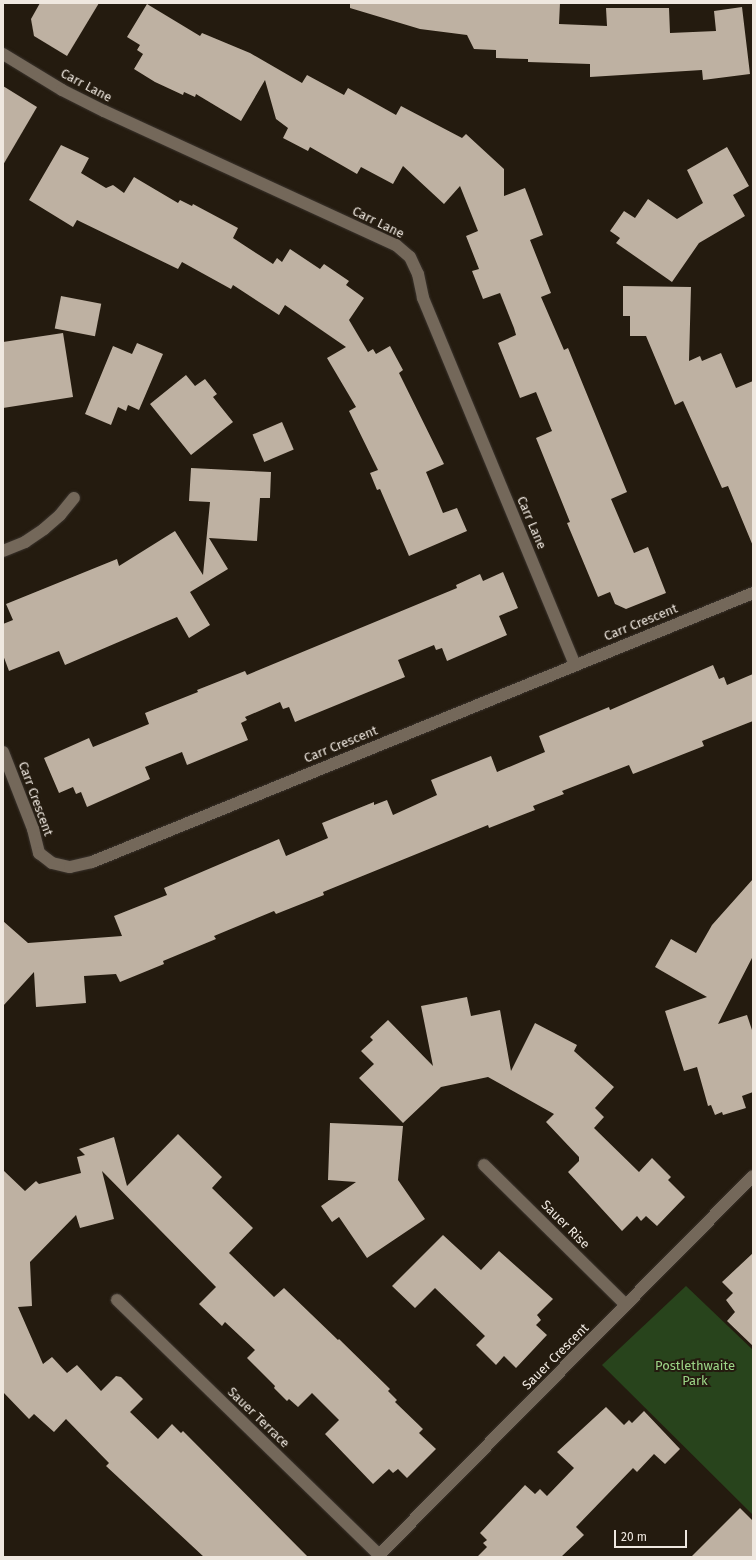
<!DOCTYPE html>
<html>
<head>
<meta charset="utf-8">
<style>
	body { margin:0 }
	#map { position:relative; width:756px; height:1560px; overflow:hidden; background:#241b0f; font-family:"Fira Sans",sans-serif }
	div>[style] { position:absolute }
	.green>* { inset:0; background:#28441c }
	.building>* { inset:0; background:#beb1a2; transform-origin:0 0 }
	.roads { filter:drop-shadow(0 0 1px #3a332d) drop-shadow(0 0 1px #3a332d) }
	.street>* { height:12px; margin:-6px; padding:0 6px; transform-origin:6px; border-radius:6px; background:#74685a }
	span { translate:-50% -50%; white-space:nowrap; text-align:center; line-height:1.15; -webkit-text-stroke:4px #241b0f; paint-order:stroke }
	.street-label { font-size:13px; color:#efe8e0 }
	.park-label { font-size:13px; color:#9cd587 }
	.frame { position:absolute; inset:0; border:4px solid #efe8e0; pointer-events:none }
	.scale { position:absolute; left:614px; top:1530px; width:73px; height:18px; box-sizing:border-box; border:2px solid #efe8e0; border-top:0; padding-left:5px; font-size:12px; line-height:14px; white-space:nowrap; color:#efe8e0; -webkit-text-stroke:3px #241b0f; paint-order:stroke }
</style>
</head>
<body>
<div id="map">
	<div class="green">
		<i style="clip-path:polygon(686px 1286px,753px 1350px,753px 1515px,602px 1365px)"></i>
	</div>
	<div class="building">
		<i style="clip-path:polygon(40px 3px,99px 3px,67px 56px,34px 36px,31px 19px)"></i>
		<i style="clip-path:polygon(350px 3px,560px 3px,559px 24px,607px 26px,606px 8px,669px 8px,670px 33px,716px 31px,714px 11px,742px 7px,750px 74px,703px 80px,702px 70px,590px 77px,590px 64px,528px 62px,528px 59px,496px 58px,496px 50px,474px 49px,467px 35px,420px 29px,350px 8px)"></i>
		<i style="clip-path:polygon(147px 4px,200px 36px,202px 33px,250px 53px,302px 83px,307px 75px,344px 95px,348px 88px,396px 115px,401px 106px,462px 138px,466px 134px,504px 169px,504px 196px,525px 188px,543px 235px,530px 240px,551px 293px,541px 297px,564px 350px,568px 348px,627px 492px,611px 499px,634px 553px,648px 547px,666px 593px,626px 609px,615px 604px,610px 592px,598px 597px,567px 523px,570px 522px,536px 438px,552px 431px,536px 392px,520px 398px,498px 343px,516px 335px,514px 328px,500px 293px,483px 299px,472px 271px,479px 269px,466px 236px,478px 231px,460px 186px,444px 204px,403px 166px,393px 184px,361px 167px,357px 174px,310px 147px,308px 151px,283px 138px,288px 128px,276px 119px,265px 80px,241px 121px,196px 94px,195px 97px,184px 92px,183px 95px,155px 82px,134px 69px,143px 54px,137px 50px,140px 45px,127px 37px)"></i>
		<i style="clip-path:polygon(3px 86px,37px 107px,3px 165px)"></i>
		<i style="clip-path:polygon(61px 145px,89px 158px,81px 173px,106px 188px,113px 185px,124px 193px,134px 177px,178px 203px,180px 200px,192px 206px,193px 204px,238px 228px,233px 238px,273px 264px,277px 258px,282px 262px,290px 249px,320px 269px,324px 264px,349px 281px,346px 285px,364px 298px,349px 320px,368px 352px,373px 349px,376px 354px,390px 346px,403px 370px,399px 373px,444px 464px,426px 472px,443px 513px,457px 508px,467px 531px,409px 556px,380px 489px,377px 490px,370px 473px,378px 470px,349px 411px,356px 407px,327px 358px,346px 347px,285px 305px,279px 315px,233px 285px,231px 289px,182px 262px,178px 269px,77px 220px,73px 227px,29px 200px)"></i>
		<i style="clip-path:polygon(727px 147px,749px 186px,733px 195px,745px 216px,699px 243px,672px 282px,616px 243px,620px 238px,610px 231px,624px 211px,635px 218px,648px 199px,677px 219px,703px 203px,687px 170px)"></i>
		<i style="clip-path:polygon(623px 286px,691px 287px,689px 361px,700px 356px,702px 361px,721px 353px,736px 388px,753px 381px,753px 546px,728px 486px,722px 488px,683px 401px,675px 405px,646px 336px,630px 336px,630px 316px,623px 316px)"></i>
		<i style="left:61px;top:296px;width:41px;height:33px;rotate:11deg"></i>
		<i style="clip-path:polygon(63px 333px,73px 397px,3px 408px,3px 342px)"></i>
		<i style="clip-path:polygon(137px 343px,163px 354px,139px 410px,128px 405px,126px 411px,118px 407px,111px 425px,85px 414px,113px 346px,132px 354px)"></i>
		<i style="clip-path:polygon(186px 375px,195px 386px,205px 379px,217px 394px,213px 397px,233px 422px,191px 455px,150px 404px)"></i>
		<i style="left:282px;top:422px;width:30px;height:32px;rotate:67deg"></i>
		<i style="clip-path:polygon(191px 468px,271px 472px,270px 498px,260px 498px,257px 541px,209px 538px,228px 569px,190px 592px,210px 625px,189px 638px,177px 617px,65px 665px,59px 651px,9px 671px,3px 655px,3px 624px,13px 620px,6px 604px,117px 559px,119px 566px,175px 531px,203px 575px,210px 502px,189px 501px)"></i>
		<i style="clip-path:polygon(503px 572px,518px 608px,499px 616px,507px 635px,447px 661px,442px 648px,436px 650px,434px 645px,398px 660px,405px 677px,295px 722px,289px 707px,283px 709px,280px 702px,245px 717px,247px 720px,241px 723px,248px 740px,187px 765px,182px 752px,145px 767px,150px 779px,87px 807px,81px 792px,76px 794px,73px 787px,59px 793px,44px 758px,89px 738px,93px 747px,149px 724px,145px 713px,198px 692px,197px 690px,245px 671px,247px 675px,457px 588px,456px 585px,480px 574px,483px 581px)"></i>
		<i style="clip-path:polygon(713px 665px,719px 679px,724px 677px,727px 685px,753px 674px,753px 721px,702px 741px,704px 746px,633px 774px,629px 765px,562px 791px,564px 794px,533px 806px,535px 810px,489px 828px,488px 825px,323px 892px,324px 895px,276px 914px,274px 911px,214px 936px,216px 939px,163px 961px,164px 964px,120px 982px,116px 974px,84px 976px,86px 1003px,36px 1007px,34px 972px,3px 1006px,3px 921px,28px 943px,122px 936px,114px 916px,167px 895px,164px 888px,279px 839px,286px 856px,328px 838px,322px 823px,374px 802px,374px 805px,387px 800px,393px 815px,437px 795px,431px 780px,491px 756px,497px 772px,545px 752px,539px 736px,609px 707px,610px 710px)"></i>
		<i style="clip-path:polygon(753px 879px,753px 956px,718px 1024px,747px 1015px,753px 1033px,753px 1092px,742px 1096px,746px 1108px,723px 1115px,722px 1112px,715px 1115px,711px 1105px,708px 1106px,697px 1067px,684px 1071px,665px 1011px,707px 997px,655px 967px,671px 939px,696px 953px,712px 925px)"></i>
		<i style="clip-path:polygon(467px 997px,471px 1016px,500px 1010px,511px 1071px,535px 1023px,577px 1045px,574px 1051px,614px 1087px,595px 1108px,604px 1117px,594px 1128px,639px 1172px,652px 1158px,671px 1177px,668px 1180px,685px 1197px,657px 1226px,646px 1216px,641px 1221px,637px 1216px,622px 1231px,568px 1172px,579px 1161px,579px 1157px,546px 1122px,554px 1114px,488px 1077px,441px 1087px,403px 1123px,359px 1078px,374px 1064px,361px 1051px,373px 1040px,370px 1037px,388px 1020px,433px 1066px,421px 1006px)"></i>
		<i style="clip-path:polygon(330px 1123px,403px 1126px,398px 1180px,425px 1219px,367px 1258px,339px 1217px,332px 1222px,321px 1206px,356px 1182px,328px 1180px)"></i>
		<i style="clip-path:polygon(178px 1134px,222px 1177px,212px 1188px,253px 1228px,229px 1253px,274px 1297px,284px 1288px,338px 1340px,339px 1339px,390px 1389px,388px 1391px,397px 1400px,395px 1402px,423px 1429px,419px 1433px,436px 1449px,407px 1478px,398px 1469px,393px 1473px,389px 1469px,373px 1484px,325px 1434px,339px 1420px,312px 1393px,298px 1407px,289px 1399px,287px 1401px,274px 1388px,275px 1386px,247px 1358px,255px 1350px,225px 1322px,222px 1326px,199px 1304px,216px 1287px,102px 1171px,114px 1219px,80px 1228px,76px 1215px,30px 1262px,32px 1306px,18px 1307px,43px 1364px,52px 1357px,67px 1373px,77px 1365px,101px 1391px,116px 1376px,121px 1377px,143px 1399px,130px 1412px,158px 1439px,172px 1424px,181px 1433px,183px 1431px,308px 1557px,204px 1557px,106px 1466px,109px 1463px,66px 1419px,54px 1432px,34px 1414px,29px 1419px,3px 1392px,3px 1170px,25px 1191px,36px 1181px,39px 1184px,81px 1173px,77px 1157px,85px 1155px,79px 1149px,114px 1137px,127px 1186px)"></i>
		<i style="clip-path:polygon(443px 1235px,481px 1270px,499px 1251px,553px 1299px,537px 1315px,541px 1320px,536px 1325px,547px 1335px,516px 1368px,504px 1356px,496px 1365px,476px 1345px,485px 1336px,435px 1288px,415px 1308px,392px 1286px)"></i>
		<i style="clip-path:polygon(753px 1253px,753px 1346px,727px 1321px,735px 1312px,726px 1300px,733px 1293px,722px 1282px)"></i>
		<i style="clip-path:polygon(606px 1407px,624px 1425px,629px 1420px,632px 1423px,644px 1411px,680px 1449px,665px 1464px,654px 1454px,637px 1472px,633px 1468px,576px 1527px,584px 1535px,561px 1557px,477px 1557px,487px 1547px,483px 1543px,487px 1540px,480px 1533px,525px 1485px,535px 1494px,540px 1489px,547px 1496px,574px 1468px,557px 1452px)"></i>
		<i style="clip-path:polygon(740px 1508px,753px 1521px,753px 1557px,691px 1557px)"></i>
	</div>
	<div class="roads">
		<div class="street">
			<i style="left:3px;top:54px;width:69px;rotate:31.4deg"></i>
			<i style="left:62px;top:90px;width:47px;rotate:26.6deg"></i>
			<i style="left:104px;top:111px;width:321px;rotate:24.7deg"></i>
			<i style="left:396px;top:245px;width:18px;rotate:41deg"></i>
			<i style="left:410px;top:257px;width:19px;rotate:65deg"></i>
			<i style="left:418px;top:274px;width:25px;rotate:78deg"></i>
			<i style="left:423px;top:298px;width:397px;rotate:67.5deg"></i>
			<i style="left:3px;top:551px;width:24px;rotate:-22deg"></i>
			<i style="left:25px;top:542px;width:23px;rotate:-34deg"></i>
			<i style="left:44px;top:529px;width:21px;rotate:-41deg"></i>
			<i style="left:60px;top:515px;width:22px;rotate:-51deg"></i>
			<i style="left:3px;top:752px;width:83px;rotate:68.7deg"></i>
			<i style="left:33px;top:829px;width:25px;rotate:76deg"></i>
			<i style="left:39px;top:853px;width:16px;rotate:38deg"></i>
			<i style="left:52px;top:863px;width:18px;rotate:13deg"></i>
			<i style="left:70px;top:867px;width:23px;rotate:-13deg"></i>
			<i style="left:92px;top:862px;width:714px;rotate:-22.14deg"></i>
			<i style="left:484px;top:1165px;width:199px;rotate:44.6deg"></i>
			<i style="left:117px;top:1300px;width:366px;rotate:44.2deg"></i>
			<i style="left:377px;top:1557px;width:535px;rotate:-45.38deg"></i>
		</div>
	</div>
	<div class="street-label">
		<span style="left:86px;top:86px;rotate:28deg">Carr Lane</span>
		<span style="left:378px;top:223px;rotate:26deg">Carr Lane</span>
		<span style="left:531px;top:523px;rotate:67deg">Carr Lane</span>
		<span style="left:641px;top:623px;rotate:-22deg">Carr Crescent</span>
		<span style="left:341px;top:745px;rotate:-22deg">Carr Crescent</span>
		<span style="left:35px;top:799px;rotate:70deg">Carr Crescent</span>
		<span style="left:565px;top:1225px;rotate:45deg">Sauer Rise</span>
		<span style="left:556px;top:1357px;rotate:-45deg">Sauer Crescent</span>
		<span style="left:258px;top:1418px;rotate:44deg">Sauer Terrace</span>
	</div>
	<div class="park-label">
		<span style="left:695px;top:1374px">Postlethwaite<br>Park</span>
	</div>
	<div class="frame"></div>
	<div class="scale">20 m</div>
</div>
</body>
</html>
